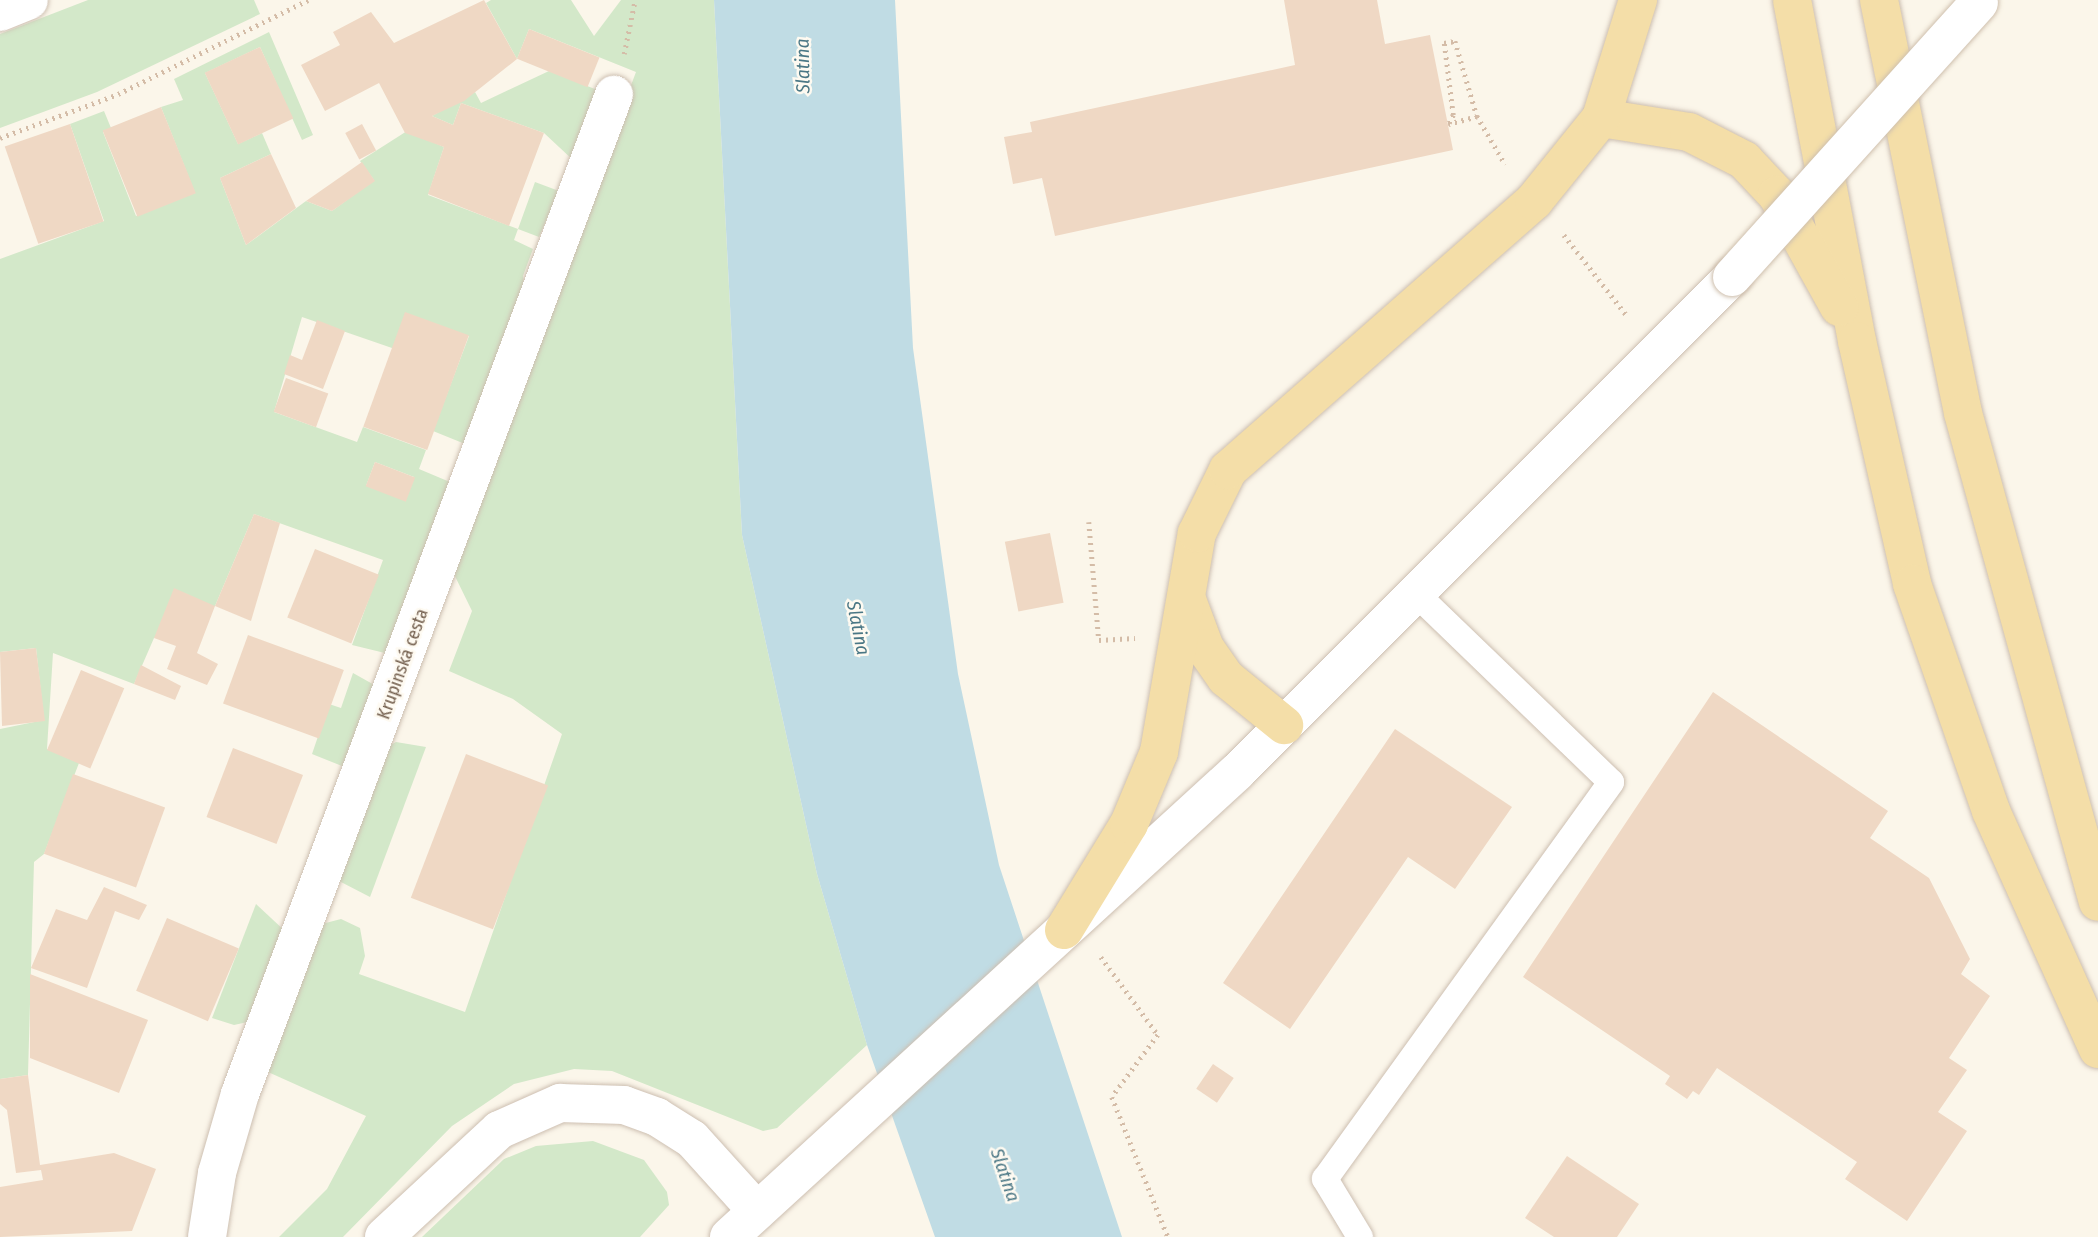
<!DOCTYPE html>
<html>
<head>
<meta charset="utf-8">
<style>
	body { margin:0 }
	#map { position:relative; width:2098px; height:1237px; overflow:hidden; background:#fbf6ea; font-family:"Fira Sans Condensed",sans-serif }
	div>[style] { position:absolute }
	.green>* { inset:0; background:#d3e8c9 }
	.water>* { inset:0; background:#c0dce4 }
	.building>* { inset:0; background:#efd8c4; transform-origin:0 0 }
	.path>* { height:4.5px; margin-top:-2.25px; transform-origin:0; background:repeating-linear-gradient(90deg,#d4bca7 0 2px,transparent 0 7px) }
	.roads { filter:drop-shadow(0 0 2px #cdbfb1) drop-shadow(0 0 2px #cdbfb1) }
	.lane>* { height:26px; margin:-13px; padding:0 13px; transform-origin:13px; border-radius:13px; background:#fff }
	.street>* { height:38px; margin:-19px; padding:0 19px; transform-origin:19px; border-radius:19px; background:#fff }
	.secondary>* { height:38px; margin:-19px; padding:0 19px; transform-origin:19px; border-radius:19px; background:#fff }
	.primary>* { height:38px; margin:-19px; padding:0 19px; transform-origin:19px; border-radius:19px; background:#f4dea8 }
	.bridges { filter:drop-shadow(0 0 2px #cfc0ae) drop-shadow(0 0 2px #cfc0ae) }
	.secondary-bridge>* { height:38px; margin:-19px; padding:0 19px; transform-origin:19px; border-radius:19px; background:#fff }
	span { translate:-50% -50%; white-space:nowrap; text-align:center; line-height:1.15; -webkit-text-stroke:5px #fefaf1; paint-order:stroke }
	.street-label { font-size:18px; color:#74604f }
	.water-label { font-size:19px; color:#4a7785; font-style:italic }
</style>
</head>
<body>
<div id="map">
	<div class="green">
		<i style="clip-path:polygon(88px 0,254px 0,260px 14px,97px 92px,0 128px,0 34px)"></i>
		<i style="clip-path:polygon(491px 0,571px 0,594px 36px,621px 0,714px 0,742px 535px,817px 874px,867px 1045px,777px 1128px,763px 1131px,612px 1071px,574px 1069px,514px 1084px,452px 1126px,343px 1237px,279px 1237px,327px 1189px,366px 1116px,268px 1072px,318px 925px,341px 919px,360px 928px,365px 956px,359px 974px,465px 1012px,562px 734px,513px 699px,449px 671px,472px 611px,450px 566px,636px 72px,529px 29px,517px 59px,486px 3px)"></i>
		<i style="clip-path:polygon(evenodd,269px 32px,313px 135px,302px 140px,260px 47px,205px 73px,238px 144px,262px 133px,271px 154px,220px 178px,246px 245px,306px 201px,332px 211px,374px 180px,360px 161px,407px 131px,444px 147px,428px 195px,518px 229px,535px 182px,559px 191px,539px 237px,518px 229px,514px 240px,533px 249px,523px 276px,527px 304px,470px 446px,433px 431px,469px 336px,392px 348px,302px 317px,274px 412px,357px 442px,363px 427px,426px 450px,419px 469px,457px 485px,389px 654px,352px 645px,383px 560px,254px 514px,215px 606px,154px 638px,134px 684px,53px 653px,47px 749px,79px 763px,44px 854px,34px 862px,28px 1075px,0 1079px,0 729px,44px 720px,36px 648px,0 652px,0 259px,104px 221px,70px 124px,104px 111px,111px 128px,103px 132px,136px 216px,195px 193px,161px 107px,183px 100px,174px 79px,269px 32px,375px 462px,414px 477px,366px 486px,375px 462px)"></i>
		<i style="clip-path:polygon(549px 71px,600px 91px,574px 161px,544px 133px,461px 103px,453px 125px,432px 116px,475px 92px,481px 103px)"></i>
		<i style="clip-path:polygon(353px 673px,378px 687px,347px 768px,312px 754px,329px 704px,341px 708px)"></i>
		<i style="clip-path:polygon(396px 742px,426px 747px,370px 897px,339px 881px,385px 748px)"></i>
		<i style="clip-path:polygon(256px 904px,286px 932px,252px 1021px,234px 1025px,212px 1018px)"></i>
		<i style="clip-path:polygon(593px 1141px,644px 1160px,667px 1192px,669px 1205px,640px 1237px,422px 1237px,504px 1159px,536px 1146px)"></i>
	</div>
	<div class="water">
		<i style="clip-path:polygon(714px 0,895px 0,913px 348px,958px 674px,999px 865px,1122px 1237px,935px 1237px,867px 1045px,817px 874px,742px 535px)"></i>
	</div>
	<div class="building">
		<i style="clip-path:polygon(484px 0,517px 59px,464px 101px,432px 116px,453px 125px,461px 103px,544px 133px,509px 226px,428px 194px,444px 147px,405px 133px,379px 83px,325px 111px,301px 65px,340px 45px,333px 32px,371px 12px,394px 43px)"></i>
		<i style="clip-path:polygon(1284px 0,1377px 0,1385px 44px,1430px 35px,1453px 150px,1055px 236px,1042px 178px,1013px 184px,1004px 137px,1032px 132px,1030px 122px,1295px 65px)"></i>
		<i style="left:529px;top:29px;width:76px;height:32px;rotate:22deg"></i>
		<i style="left:260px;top:47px;width:79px;height:61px;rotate:65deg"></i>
		<i style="left:161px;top:107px;width:93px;height:63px;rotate:68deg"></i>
		<i style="left:70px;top:124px;width:103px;height:69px;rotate:71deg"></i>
		<i style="left:362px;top:124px;width:30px;height:19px;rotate:62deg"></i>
		<i style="clip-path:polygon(271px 154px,296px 208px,246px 245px,220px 178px)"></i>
		<i style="clip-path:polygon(362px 162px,375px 181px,332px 211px,306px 201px)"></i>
		<i style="left:405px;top:312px;width:68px;height:122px;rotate:20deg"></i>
		<i style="clip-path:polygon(317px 320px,345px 331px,323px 389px,284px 374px,290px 355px,302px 360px)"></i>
		<i style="left:286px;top:378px;width:45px;height:36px;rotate:20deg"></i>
		<i style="left:375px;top:462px;width:43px;height:26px;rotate:21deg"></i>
		<i style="clip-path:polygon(254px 514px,280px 523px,251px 621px,215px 606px)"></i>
		<i style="left:1050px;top:533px;width:71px;height:46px;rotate:79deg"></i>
		<i style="left:315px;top:549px;width:69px;height:74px;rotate:22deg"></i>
		<i style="clip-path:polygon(174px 588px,215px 606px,197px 653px,218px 664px,207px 685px,167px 669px,176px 646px,154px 638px)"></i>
		<i style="left:248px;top:635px;width:102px;height:73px;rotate:20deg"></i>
		<i style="clip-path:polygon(36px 648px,45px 721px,2px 726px,0 652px)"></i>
		<i style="clip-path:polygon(141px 665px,181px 686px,175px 700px,134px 684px)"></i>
		<i style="left:81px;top:670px;width:47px;height:87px;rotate:23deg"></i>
		<i style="clip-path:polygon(1713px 692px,1888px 811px,1870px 838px,1929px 878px,1970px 959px,1961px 974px,1990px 996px,1949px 1058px,1967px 1070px,1938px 1112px,1967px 1131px,1907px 1221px,1845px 1179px,1857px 1162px,1717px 1068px,1699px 1095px,1693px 1091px,1687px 1099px,1665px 1084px,1670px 1076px,1523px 977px)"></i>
		<i style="clip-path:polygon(1395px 729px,1512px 807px,1455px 889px,1408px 857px,1290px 1029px,1223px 983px)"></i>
		<i style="left:233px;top:748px;width:75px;height:74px;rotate:21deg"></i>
		<i style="left:466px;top:754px;width:88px;height:154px;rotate:21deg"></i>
		<i style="left:73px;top:774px;width:98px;height:85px;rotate:20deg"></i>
		<i style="clip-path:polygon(104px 887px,147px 905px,139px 920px,115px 911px,87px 988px,31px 968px,56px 909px,87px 920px)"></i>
		<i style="left:167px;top:918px;width:78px;height:79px;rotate:23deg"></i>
		<i style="clip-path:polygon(30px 974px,148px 1020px,119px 1093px,30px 1058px)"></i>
		<i style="left:1213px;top:1064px;width:25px;height:30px;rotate:34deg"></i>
		<i style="clip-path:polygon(28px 1075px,40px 1165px,114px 1153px,156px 1169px,132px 1231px,0 1237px,0 1187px,43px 1180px,41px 1170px,16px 1173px,7px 1110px,0 1104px,0 1079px)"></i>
		<i style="clip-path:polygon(1567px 1156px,1639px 1204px,1617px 1237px,1554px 1237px,1525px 1218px)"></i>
	</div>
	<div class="path">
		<i style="left:624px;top:54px;width:55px;rotate:-78.5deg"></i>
		<i style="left:1449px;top:123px;width:9px;rotate:-63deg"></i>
		<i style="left:1453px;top:115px;width:73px;rotate:-97.1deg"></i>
		<i style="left:1444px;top:43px;width:11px;rotate:-10deg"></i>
		<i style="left:1455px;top:41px;width:78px;rotate:73.7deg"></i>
		<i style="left:1448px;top:124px;width:30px;rotate:-15deg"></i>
		<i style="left:1477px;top:116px;width:56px;rotate:59.7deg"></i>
		<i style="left:0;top:138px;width:126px;rotate:-20.4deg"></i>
		<i style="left:118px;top:94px;width:212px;rotate:-26.3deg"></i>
		<i style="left:1564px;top:235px;width:104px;rotate:52deg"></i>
		<i style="left:1089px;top:522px;width:118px;rotate:85.2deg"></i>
		<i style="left:1099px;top:640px;width:36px;rotate:-3deg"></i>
		<i style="left:1101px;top:957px;width:97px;rotate:53.8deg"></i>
		<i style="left:1158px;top:1035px;width:77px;rotate:126.6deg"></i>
		<i style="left:1112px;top:1097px;width:151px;rotate:68.2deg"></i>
	</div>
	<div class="roads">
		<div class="lane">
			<i style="left:1360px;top:1237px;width:68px;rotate:-121.1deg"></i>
			<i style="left:1325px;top:1179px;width:489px;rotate:-54.2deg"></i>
			<i style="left:1611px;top:782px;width:271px;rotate:-136deg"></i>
		</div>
		<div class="street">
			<i style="left:0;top:12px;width:31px;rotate:-22deg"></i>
			<i style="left:207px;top:1237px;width:65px;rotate:-81.1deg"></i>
			<i style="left:217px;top:1173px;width:82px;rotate:-73.8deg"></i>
			<i style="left:240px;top:1094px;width:1067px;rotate:-69.48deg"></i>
			<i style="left:384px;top:1237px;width:157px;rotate:-42.9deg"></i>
			<i style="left:499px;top:1130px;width:67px;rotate:-23.9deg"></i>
			<i style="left:560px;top:1103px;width:64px;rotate:1.8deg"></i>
			<i style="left:624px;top:1105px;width:35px;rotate:20deg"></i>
			<i style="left:657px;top:1117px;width:41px;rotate:32.2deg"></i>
			<i style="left:692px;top:1139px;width:97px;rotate:47.9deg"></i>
		</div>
		<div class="secondary">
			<i style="left:729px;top:1237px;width:689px;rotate:-42.47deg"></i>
			<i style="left:1237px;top:772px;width:700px;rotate:-45deg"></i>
		</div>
		<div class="primary">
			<i style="left:1792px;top:0;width:347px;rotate:79.2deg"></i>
			<i style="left:1857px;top:341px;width:249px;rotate:77.2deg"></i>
			<i style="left:1912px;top:584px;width:240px;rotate:70.8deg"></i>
			<i style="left:1991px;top:811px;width:261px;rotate:65.8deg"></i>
			<i style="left:1879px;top:0;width:421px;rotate:78.5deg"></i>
			<i style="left:1963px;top:413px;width:507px;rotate:74.57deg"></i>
			<i style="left:1601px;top:118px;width:89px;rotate:9deg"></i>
			<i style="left:1689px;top:132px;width:62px;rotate:27deg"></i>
			<i style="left:1744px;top:160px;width:48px;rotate:46.7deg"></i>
			<i style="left:1777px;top:195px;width:128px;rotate:61deg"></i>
			<i style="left:1186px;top:597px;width:54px;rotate:69.6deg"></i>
			<i style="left:1205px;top:648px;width:37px;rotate:55deg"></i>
			<i style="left:1226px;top:678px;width:75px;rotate:39deg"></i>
			<i style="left:1064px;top:930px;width:124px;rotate:-58.5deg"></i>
			<i style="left:1129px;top:824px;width:78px;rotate:-67.4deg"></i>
			<i style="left:1159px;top:752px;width:222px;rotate:-80.2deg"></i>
			<i style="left:1197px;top:533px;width:70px;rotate:-63.8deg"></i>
			<i style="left:1228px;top:470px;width:407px;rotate:-41.3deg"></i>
			<i style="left:1534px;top:201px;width:107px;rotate:-51.1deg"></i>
			<i style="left:1601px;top:118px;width:124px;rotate:-72.6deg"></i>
		</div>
	</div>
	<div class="bridges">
		<div class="secondary-bridge">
			<i style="left:1732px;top:277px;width:369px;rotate:-48deg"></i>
		</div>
	</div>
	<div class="street-label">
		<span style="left:403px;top:664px;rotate:-70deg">Krupinská cesta</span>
	</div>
	<div class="water-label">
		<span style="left:803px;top:66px;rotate:-91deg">Slatina</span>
		<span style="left:858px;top:628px;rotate:79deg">Slatina</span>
		<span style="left:1005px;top:1175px;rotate:71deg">Slatina</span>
	</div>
</div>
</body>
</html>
